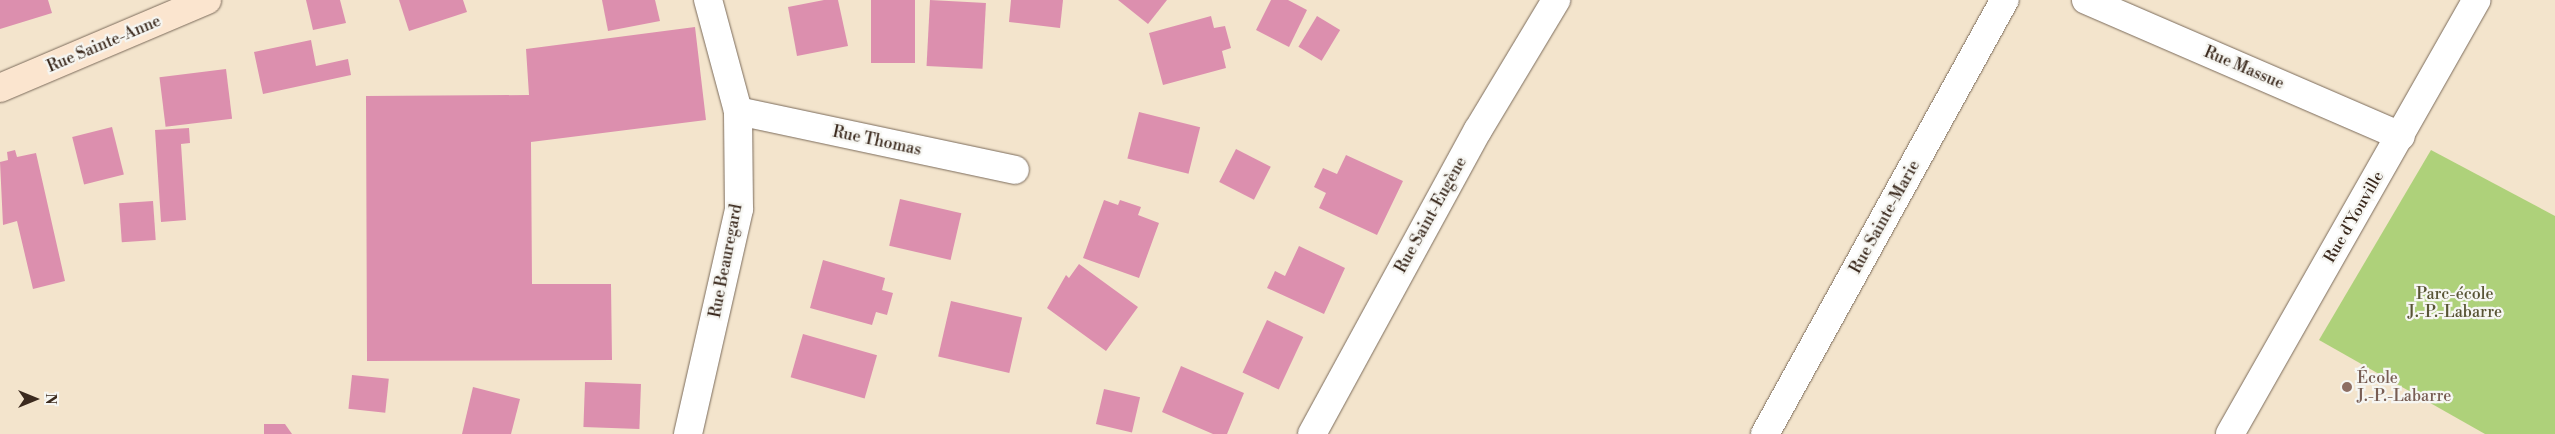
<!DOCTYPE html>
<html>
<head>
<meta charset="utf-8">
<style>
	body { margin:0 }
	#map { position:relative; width:2555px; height:434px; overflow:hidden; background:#f3e4cc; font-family:"Libre Bodoni",serif }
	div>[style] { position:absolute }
	.green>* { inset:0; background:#aed17a }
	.building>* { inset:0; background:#dc8fae; transform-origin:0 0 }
	.roads { filter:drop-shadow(0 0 1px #7b6b5b) drop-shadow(0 0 1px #7b6b5b) }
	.street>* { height:28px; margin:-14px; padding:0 14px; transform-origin:14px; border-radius:14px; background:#fff }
	.secondary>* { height:28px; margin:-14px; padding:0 14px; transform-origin:14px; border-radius:14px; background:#fbe5cf }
	.dots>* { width:14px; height:14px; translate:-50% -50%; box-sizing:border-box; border:2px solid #f6f6f2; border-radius:50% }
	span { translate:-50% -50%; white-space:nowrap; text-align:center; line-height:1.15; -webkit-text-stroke:4.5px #f6f6f2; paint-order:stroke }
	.street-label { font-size:16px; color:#3b2a1e }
	.park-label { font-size:16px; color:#585435 }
	.education-label { font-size:16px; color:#785e54 }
	.left { translate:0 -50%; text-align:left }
	.north { position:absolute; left:10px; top:374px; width:50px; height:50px; -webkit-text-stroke:4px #f6f6f2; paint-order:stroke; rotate:90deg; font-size:14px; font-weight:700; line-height:20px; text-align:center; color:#3b2a1e }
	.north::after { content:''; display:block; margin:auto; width:18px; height:22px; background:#3b2a1e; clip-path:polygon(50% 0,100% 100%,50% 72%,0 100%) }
</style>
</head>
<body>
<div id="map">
	<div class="green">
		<i style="clip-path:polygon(2431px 150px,2555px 216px,2555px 434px,2485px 434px,2319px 340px)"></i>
	</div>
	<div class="building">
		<i style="clip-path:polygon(0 0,48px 0,52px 13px,0 29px)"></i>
		<i style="clip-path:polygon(306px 0,340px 0,346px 23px,313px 30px)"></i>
		<i style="clip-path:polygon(399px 0,463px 0,467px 12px,409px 31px)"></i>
		<i style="clip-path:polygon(602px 0,655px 0,660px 21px,608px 31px)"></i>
		<i style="clip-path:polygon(824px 0,838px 0,848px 46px,797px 56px,788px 7px)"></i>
		<i style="left:871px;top:0;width:44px;height:63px"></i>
		<i style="left:930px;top:0;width:56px;height:66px;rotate:3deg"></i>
		<i style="clip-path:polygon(1011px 0,1063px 0,1060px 28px,1009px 22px)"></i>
		<i style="clip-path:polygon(1118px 0,1167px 0,1148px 24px)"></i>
		<i style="clip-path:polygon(1271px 0,1288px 0,1307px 10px,1289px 47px,1256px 30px)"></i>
		<i style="clip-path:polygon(1211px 16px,1214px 28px,1225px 26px,1231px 48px,1222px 51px,1226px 68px,1163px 85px,1149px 33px)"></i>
		<i style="left:1317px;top:16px;width:27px;height:36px;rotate:31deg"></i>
		<i style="clip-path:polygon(695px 27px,706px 120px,531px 142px,532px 284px,611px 284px,612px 360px,367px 361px,366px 96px,529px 95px,526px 49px)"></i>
		<i style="clip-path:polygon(311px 40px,316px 66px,348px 59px,351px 75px,263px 94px,254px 52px)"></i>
		<i style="left:226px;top:69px;width:50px;height:67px;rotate:83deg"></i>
		<i style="left:1139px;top:112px;width:63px;height:48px;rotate:14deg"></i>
		<i style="left:112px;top:127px;width:49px;height:41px;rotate:76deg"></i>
		<i style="clip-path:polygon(189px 128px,190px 143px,181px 144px,186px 220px,161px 222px,155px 130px)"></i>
		<i style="left:1236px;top:149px;width:39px;height:37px;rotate:27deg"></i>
		<i style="clip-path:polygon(15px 150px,17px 157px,36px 153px,65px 281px,33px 289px,17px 221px,3px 225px,0 162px,8px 160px,7px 152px)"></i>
		<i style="clip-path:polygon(1346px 155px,1403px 181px,1377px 235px,1319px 208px,1326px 193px,1314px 187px,1323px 168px,1337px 174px)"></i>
		<i style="left:900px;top:199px;width:63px;height:48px;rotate:13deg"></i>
		<i style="clip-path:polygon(1104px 200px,1118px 205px,1120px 200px,1141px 207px,1138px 215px,1159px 223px,1139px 278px,1083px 258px)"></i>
		<i style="left:153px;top:201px;width:39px;height:34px;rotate:86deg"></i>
		<i style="clip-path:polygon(1299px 246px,1345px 268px,1324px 314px,1267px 288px,1275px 271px,1285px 276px)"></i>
		<i style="clip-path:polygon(823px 260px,885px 278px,882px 290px,893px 293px,887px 315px,876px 312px,872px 325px,810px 308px)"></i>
		<i style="clip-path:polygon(1079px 264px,1138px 307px,1106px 351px,1047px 308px,1066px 275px,1069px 278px)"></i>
		<i style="left:951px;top:301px;width:73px;height:57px;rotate:13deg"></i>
		<i style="left:1267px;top:320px;width:40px;height:58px;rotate:25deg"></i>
		<i style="left:803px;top:334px;width:77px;height:45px;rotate:16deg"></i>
		<i style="clip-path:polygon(1181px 366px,1244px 393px,1227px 434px,1213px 434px,1162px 412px)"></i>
		<i style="left:352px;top:375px;width:37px;height:34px;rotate:6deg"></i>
		<i style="left:585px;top:382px;width:56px;height:45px;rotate:2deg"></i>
		<i style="clip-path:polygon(473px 387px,520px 399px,511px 434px,462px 434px)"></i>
		<i style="left:1104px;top:389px;width:37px;height:36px;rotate:13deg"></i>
		<i style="clip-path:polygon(264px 424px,285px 424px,292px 434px,264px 434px)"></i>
	</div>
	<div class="roads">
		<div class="street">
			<i style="left:2086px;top:0;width:343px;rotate:23.4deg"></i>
			<i style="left:738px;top:111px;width:283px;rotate:12deg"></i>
			<i style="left:688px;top:434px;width:231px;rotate:-77.2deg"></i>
			<i style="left:739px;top:209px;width:98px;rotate:-90.6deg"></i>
			<i style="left:738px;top:111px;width:115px;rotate:-105.1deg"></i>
			<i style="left:1312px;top:434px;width:346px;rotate:-61.4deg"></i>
			<i style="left:1478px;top:130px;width:152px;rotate:-59deg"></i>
			<i style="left:1765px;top:434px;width:496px;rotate:-61.1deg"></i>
			<i style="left:2230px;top:434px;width:499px;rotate:-60.4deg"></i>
		</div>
		<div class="secondary">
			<i style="left:0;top:88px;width:225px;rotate:-23deg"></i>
		</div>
	</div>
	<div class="dots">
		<i style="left:2347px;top:387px;background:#8d6e63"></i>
	</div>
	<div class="street-label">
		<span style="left:104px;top:44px;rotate:-23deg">Rue Sainte-Anne</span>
		<span style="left:2244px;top:68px;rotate:23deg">Rue Massue</span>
		<span style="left:877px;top:141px;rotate:12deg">Rue Thomas</span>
		<span style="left:1431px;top:215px;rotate:-61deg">Rue Saint-Eugène</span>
		<span style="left:1885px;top:217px;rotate:-61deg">Rue Sainte-Marie</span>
		<span style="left:2354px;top:217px;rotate:-60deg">Rue d'Youville</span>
		<span style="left:726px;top:261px;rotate:-79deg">Rue Beauregard</span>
	</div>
	<div class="park-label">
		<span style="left:2455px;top:303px">Parc-école<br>J.-P.-Labarre</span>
	</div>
	<div class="education-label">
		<span class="left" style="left:2357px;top:387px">École<br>J.-P.-Labarre</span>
	</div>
	<div class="north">N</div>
</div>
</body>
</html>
